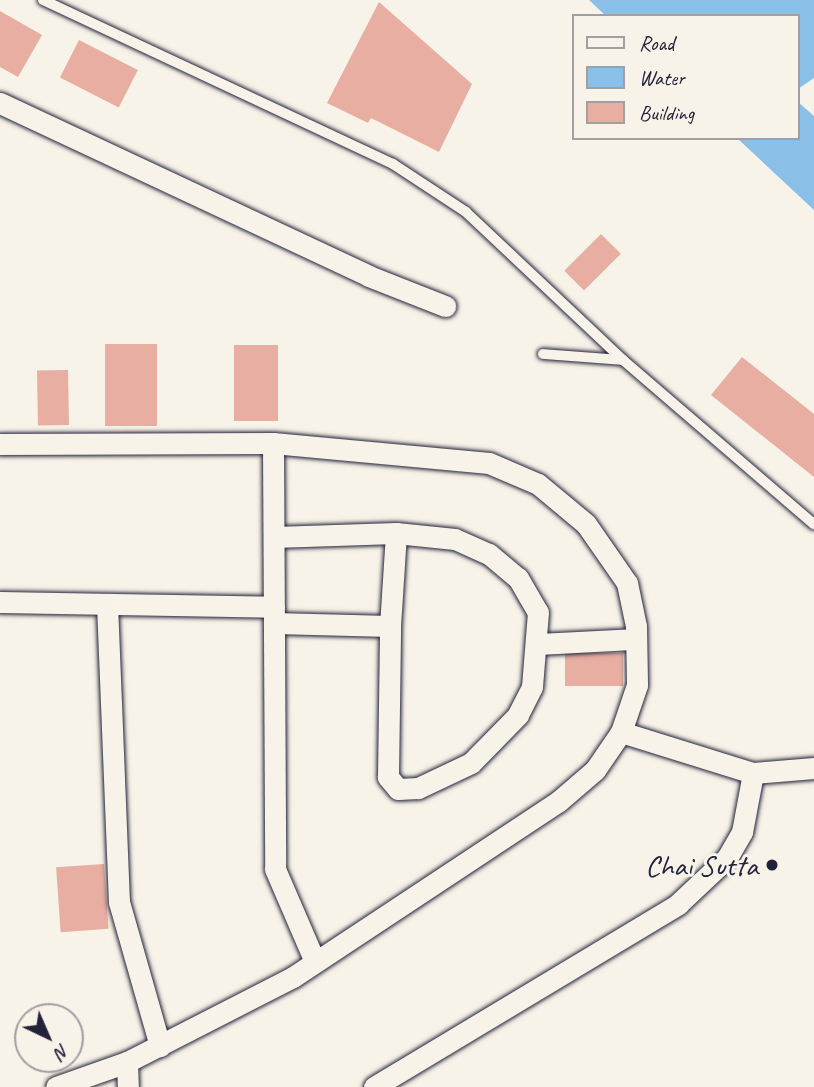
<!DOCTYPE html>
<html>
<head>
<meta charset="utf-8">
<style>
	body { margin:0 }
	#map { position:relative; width:814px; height:1087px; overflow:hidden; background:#f7f3e8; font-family:Caveat,sans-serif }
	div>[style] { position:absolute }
	.water>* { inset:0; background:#8abfe7 }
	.building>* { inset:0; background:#e7aea1; transform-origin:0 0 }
	.roads { filter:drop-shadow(0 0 2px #22223b) drop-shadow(0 0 2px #22223b) }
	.service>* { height:10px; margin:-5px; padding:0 5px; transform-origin:5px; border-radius:5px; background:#f7f3e8 }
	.minor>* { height:21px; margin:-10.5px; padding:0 10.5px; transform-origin:10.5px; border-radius:10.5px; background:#f7f3e8 }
	.dots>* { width:19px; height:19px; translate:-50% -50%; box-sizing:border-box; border:4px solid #f7f3e8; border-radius:50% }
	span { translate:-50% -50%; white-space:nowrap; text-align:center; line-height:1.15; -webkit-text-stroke:6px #f7f3e8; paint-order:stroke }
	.poi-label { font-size:30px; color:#22223b }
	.right { translate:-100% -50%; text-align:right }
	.legend { position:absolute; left:572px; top:14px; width:228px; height:126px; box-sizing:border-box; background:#f7f3e8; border:2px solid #a29fa3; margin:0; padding:9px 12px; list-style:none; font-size:21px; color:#22223b }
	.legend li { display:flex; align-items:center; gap:14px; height:35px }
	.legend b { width:35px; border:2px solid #a29fa3 }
	.north { position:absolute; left:14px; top:1003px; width:70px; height:70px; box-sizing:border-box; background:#f7f3e8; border:2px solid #a29fa3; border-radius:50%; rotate:136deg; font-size:19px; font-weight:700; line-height:28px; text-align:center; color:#22223b }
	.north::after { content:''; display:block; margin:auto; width:24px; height:32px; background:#22223b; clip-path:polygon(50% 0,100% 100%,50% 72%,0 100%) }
</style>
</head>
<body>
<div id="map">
	<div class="water">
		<i style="clip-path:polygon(589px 0,814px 0,814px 78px,798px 89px,798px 16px,606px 16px)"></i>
		<i style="clip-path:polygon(798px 102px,814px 116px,814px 210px,737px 138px,798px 138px)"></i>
	</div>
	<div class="building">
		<i style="clip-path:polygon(379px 2px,472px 84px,439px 152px,371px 118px,368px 123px,327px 103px)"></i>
		<i style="clip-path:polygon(0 11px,42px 35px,18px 77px,0 67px)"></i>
		<i style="left:79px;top:40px;width:66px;height:42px;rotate:27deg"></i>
		<i style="left:601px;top:234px;width:28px;height:52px;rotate:45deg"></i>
		<i style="left:105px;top:344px;width:52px;height:82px"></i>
		<i style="left:234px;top:345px;width:44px;height:76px"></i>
		<i style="clip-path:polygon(742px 357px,814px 414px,814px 477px,711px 395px)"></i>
		<i style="left:68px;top:370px;width:55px;height:31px;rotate:89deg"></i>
		<i style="left:623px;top:653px;width:33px;height:58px;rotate:90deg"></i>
		<i style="left:104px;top:864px;width:65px;height:48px;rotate:86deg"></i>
	</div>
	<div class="roads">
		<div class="service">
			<i style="left:43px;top:0;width:387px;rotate:25.1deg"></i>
			<i style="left:393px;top:164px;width:87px;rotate:33.3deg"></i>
			<i style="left:466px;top:212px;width:216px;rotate:43.3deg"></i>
			<i style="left:623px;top:360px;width:252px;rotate:40.7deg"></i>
			<i style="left:543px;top:354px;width:80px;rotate:4.3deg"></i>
		</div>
		<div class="minor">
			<i style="left:0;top:103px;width:408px;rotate:25.1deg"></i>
			<i style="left:369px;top:276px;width:82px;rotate:21.5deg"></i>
			<i style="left:273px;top:443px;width:426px;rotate:89.7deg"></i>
			<i style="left:275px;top:869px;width:101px;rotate:66.7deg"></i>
			<i style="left:0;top:444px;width:273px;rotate:-0.2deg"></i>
			<i style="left:273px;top:443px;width:217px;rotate:5.3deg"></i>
			<i style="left:489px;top:463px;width:53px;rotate:23.2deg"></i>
			<i style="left:538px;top:484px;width:62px;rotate:39.8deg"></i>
			<i style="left:586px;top:524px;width:72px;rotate:55.2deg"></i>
			<i style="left:627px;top:583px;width:44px;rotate:78.2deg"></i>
			<i style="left:636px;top:626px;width:59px;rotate:89deg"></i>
			<i style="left:637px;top:685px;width:50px;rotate:108.8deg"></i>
			<i style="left:621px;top:732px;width:46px;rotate:124.4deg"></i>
			<i style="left:595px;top:770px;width:48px;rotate:139.3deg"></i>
			<i style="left:559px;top:801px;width:319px;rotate:146.5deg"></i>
			<i style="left:293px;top:977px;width:186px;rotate:152.9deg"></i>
			<i style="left:127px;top:1062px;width:75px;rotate:160.6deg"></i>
			<i style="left:274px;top:537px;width:122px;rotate:-1.9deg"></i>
			<i style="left:396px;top:533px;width:59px;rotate:5.8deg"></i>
			<i style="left:455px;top:539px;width:37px;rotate:24deg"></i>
			<i style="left:489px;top:554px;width:38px;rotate:40deg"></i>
			<i style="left:518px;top:578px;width:39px;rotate:60deg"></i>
			<i style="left:538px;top:612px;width:75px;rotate:94.6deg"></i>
			<i style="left:532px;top:687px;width:31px;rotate:117deg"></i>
			<i style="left:518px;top:715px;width:67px;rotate:134.4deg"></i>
			<i style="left:471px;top:763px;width:59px;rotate:154.7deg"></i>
			<i style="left:418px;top:788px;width:20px;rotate:177deg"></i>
			<i style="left:398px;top:789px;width:16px;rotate:-130deg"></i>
			<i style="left:388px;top:777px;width:151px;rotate:-89.2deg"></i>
			<i style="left:390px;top:626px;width:116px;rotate:-178.5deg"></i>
			<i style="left:0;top:602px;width:274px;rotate:1deg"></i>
			<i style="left:107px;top:604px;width:298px;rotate:87.7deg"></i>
			<i style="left:119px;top:902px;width:150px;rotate:74.1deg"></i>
			<i style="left:390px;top:626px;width:93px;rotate:-86.3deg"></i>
			<i style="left:539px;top:644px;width:97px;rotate:-3deg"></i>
			<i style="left:621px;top:732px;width:138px;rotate:17.3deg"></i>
			<i style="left:753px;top:773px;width:61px;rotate:-4.7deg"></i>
			<i style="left:127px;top:1062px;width:25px;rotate:88deg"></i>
			<i style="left:374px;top:1087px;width:355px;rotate:-31deg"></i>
			<i style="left:678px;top:904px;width:67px;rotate:-43.2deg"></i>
			<i style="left:727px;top:858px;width:30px;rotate:-60deg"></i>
			<i style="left:742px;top:832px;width:60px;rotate:-79.4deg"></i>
		</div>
	</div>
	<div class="dots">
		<i style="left:772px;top:865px;background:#22223b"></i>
	</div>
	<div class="poi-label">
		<span class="right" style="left:758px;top:865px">Chai Sutta</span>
	</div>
	<ul class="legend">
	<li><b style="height:9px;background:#f7f3e8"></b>Road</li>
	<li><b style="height:19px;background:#8abfe7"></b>Water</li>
	<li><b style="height:19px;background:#e7aea1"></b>Building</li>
	</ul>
	<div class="north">N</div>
</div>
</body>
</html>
